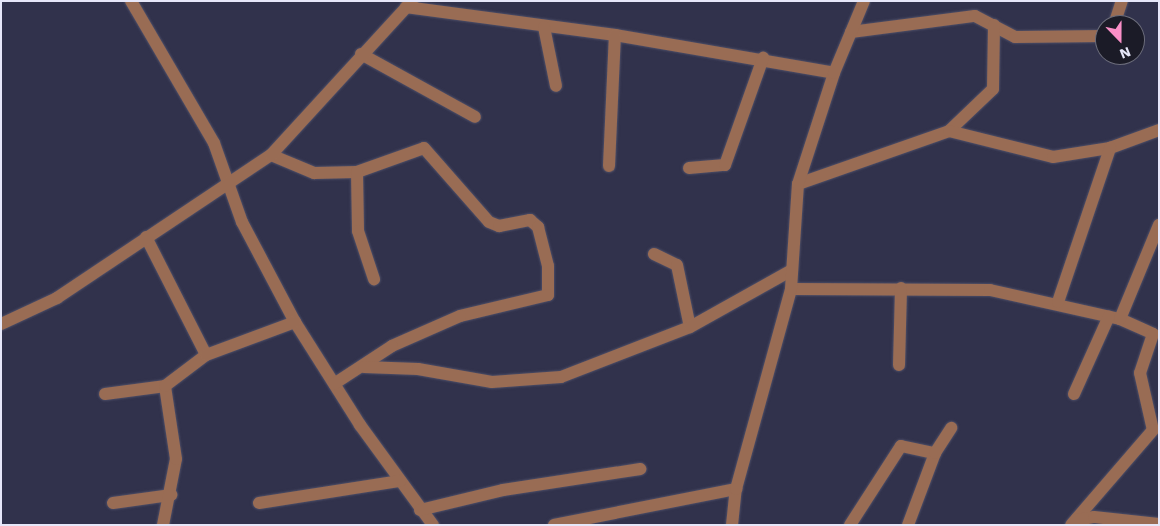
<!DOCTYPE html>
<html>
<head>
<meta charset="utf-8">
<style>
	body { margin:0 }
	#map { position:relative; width:1160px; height:526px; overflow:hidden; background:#31324c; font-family:"Work Sans",sans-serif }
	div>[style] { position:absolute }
	.roads { filter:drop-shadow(0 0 1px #4e4f68) drop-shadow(0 0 1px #4e4f68) }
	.minor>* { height:12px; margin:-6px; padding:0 6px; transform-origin:6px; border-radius:6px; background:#996c54 }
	span { translate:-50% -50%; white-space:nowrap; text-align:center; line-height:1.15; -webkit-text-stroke:4.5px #1b1b27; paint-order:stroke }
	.frame { position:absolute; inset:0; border:2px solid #e6e7f9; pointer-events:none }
	.north { position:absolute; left:1095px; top:15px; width:50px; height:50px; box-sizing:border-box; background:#1b1b27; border:1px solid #6c6d7b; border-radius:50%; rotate:158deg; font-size:14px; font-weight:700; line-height:20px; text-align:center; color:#e6e7f9 }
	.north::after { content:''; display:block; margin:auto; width:18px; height:22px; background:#fa8fc7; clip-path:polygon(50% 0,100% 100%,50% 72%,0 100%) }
</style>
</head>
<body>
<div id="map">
	<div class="roads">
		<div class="minor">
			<i style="left:131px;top:1px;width:164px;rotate:59.7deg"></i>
			<i style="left:214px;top:143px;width:84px;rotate:70.5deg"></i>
			<i style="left:242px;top:222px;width:113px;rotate:62.1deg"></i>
			<i style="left:295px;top:322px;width:122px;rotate:57.7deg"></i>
			<i style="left:360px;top:425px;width:124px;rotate:53.9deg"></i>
			<i style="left:406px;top:7px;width:211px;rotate:7.6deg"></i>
			<i style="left:615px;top:35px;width:222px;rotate:9.8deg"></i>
			<i style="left:1114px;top:25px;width:25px;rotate:-72deg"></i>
			<i style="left:544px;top:27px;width:60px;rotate:78.5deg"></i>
			<i style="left:851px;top:32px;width:125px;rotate:-7.4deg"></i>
			<i style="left:975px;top:16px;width:45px;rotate:27.7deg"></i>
			<i style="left:1015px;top:37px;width:90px;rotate:-0.6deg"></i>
			<i style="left:361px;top:54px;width:130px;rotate:28.9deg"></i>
			<i style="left:949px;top:131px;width:61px;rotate:-43.7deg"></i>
			<i style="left:993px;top:89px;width:64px;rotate:-89.1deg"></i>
			<i style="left:271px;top:155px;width:47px;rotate:22.7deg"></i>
			<i style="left:314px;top:173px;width:43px;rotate:-1.3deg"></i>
			<i style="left:357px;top:172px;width:71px;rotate:-19.7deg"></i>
			<i style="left:424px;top:148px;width:98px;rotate:48.7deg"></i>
			<i style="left:489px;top:222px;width:11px;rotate:22deg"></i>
			<i style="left:499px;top:226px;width:32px;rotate:-11deg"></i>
			<i style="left:530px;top:220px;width:11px;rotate:41deg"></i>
			<i style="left:538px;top:227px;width:40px;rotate:75.6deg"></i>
			<i style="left:548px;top:266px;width:29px;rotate:90deg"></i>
			<i style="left:548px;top:295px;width:90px;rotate:166.6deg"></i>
			<i style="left:460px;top:316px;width:74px;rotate:156.2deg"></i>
			<i style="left:392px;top:346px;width:69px;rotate:146.8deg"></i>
			<i style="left:609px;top:166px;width:131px;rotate:-87.4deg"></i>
			<i style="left:689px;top:168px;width:36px;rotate:-5deg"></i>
			<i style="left:725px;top:165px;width:114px;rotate:-70.4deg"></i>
			<i style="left:357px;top:172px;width:59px;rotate:89deg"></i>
			<i style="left:358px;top:231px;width:51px;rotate:71.6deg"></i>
			<i style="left:798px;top:184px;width:160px;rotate:-19.3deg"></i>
			<i style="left:949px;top:131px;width:107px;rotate:14deg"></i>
			<i style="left:1053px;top:157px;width:58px;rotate:-9deg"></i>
			<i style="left:1110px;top:148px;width:52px;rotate:-20.2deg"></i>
			<i style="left:146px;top:237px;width:132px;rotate:63deg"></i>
			<i style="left:654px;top:254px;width:25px;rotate:26deg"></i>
			<i style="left:677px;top:265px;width:63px;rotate:78.2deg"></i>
			<i style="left:791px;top:289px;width:199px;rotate:0.3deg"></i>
			<i style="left:990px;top:290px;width:133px;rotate:12.6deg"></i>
			<i style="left:1120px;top:319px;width:36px;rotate:24deg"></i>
			<i style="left:1153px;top:334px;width:41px;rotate:108.4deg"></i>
			<i style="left:1140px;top:373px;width:58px;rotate:77.2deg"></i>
			<i style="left:1153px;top:430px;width:125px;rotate:130.8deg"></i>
			<i style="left:1058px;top:302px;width:163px;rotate:-71.3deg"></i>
			<i style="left:1120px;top:319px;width:102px;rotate:-67.5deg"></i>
			<i style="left:1px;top:324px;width:62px;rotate:-24.9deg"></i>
			<i style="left:57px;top:298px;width:257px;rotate:-33.8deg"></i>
			<i style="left:271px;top:155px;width:209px;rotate:-47.5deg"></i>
			<i style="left:899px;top:365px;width:77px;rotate:-88.5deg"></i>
			<i style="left:364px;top:367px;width:54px;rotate:2.1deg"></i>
			<i style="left:418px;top:369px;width:75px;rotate:10deg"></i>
			<i style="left:492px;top:382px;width:69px;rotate:-4.1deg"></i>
			<i style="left:561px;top:377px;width:138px;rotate:-21.2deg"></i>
			<i style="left:690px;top:327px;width:115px;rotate:-29.2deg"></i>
			<i style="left:105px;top:394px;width:61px;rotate:-7.6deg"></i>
			<i style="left:1074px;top:394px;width:85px;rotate:-65.8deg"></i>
			<i style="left:113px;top:503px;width:59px;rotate:-7.9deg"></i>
			<i style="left:259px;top:503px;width:143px;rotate:-8.9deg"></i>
			<i style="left:420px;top:510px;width:85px;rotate:-13.5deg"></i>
			<i style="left:503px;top:490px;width:139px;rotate:-8.7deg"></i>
			<i style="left:1076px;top:520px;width:18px;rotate:-9deg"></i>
			<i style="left:1094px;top:517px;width:65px;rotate:6.1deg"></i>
			<i style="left:163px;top:525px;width:67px;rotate:-78.9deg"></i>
			<i style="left:176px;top:459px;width:74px;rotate:-98.6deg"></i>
			<i style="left:165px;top:386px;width:51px;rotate:-37.1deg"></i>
			<i style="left:206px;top:355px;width:95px;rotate:-20.3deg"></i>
			<i style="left:554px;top:525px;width:186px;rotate:-11.2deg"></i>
			<i style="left:732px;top:525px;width:36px;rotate:-84deg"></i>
			<i style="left:736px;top:489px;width:207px;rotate:-74.6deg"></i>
			<i style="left:791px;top:289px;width:105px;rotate:-86.2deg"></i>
			<i style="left:798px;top:184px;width:117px;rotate:-72deg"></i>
			<i style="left:834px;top:73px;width:78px;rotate:-67.4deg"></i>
			<i style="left:850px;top:525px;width:94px;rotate:-57.2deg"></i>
			<i style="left:901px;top:446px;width:35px;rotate:12deg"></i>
			<i style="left:908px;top:525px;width:77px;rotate:-69.4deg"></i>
			<i style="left:935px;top:453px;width:30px;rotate:-57deg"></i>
		</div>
	</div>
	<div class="frame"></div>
	<div class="north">N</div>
</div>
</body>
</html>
